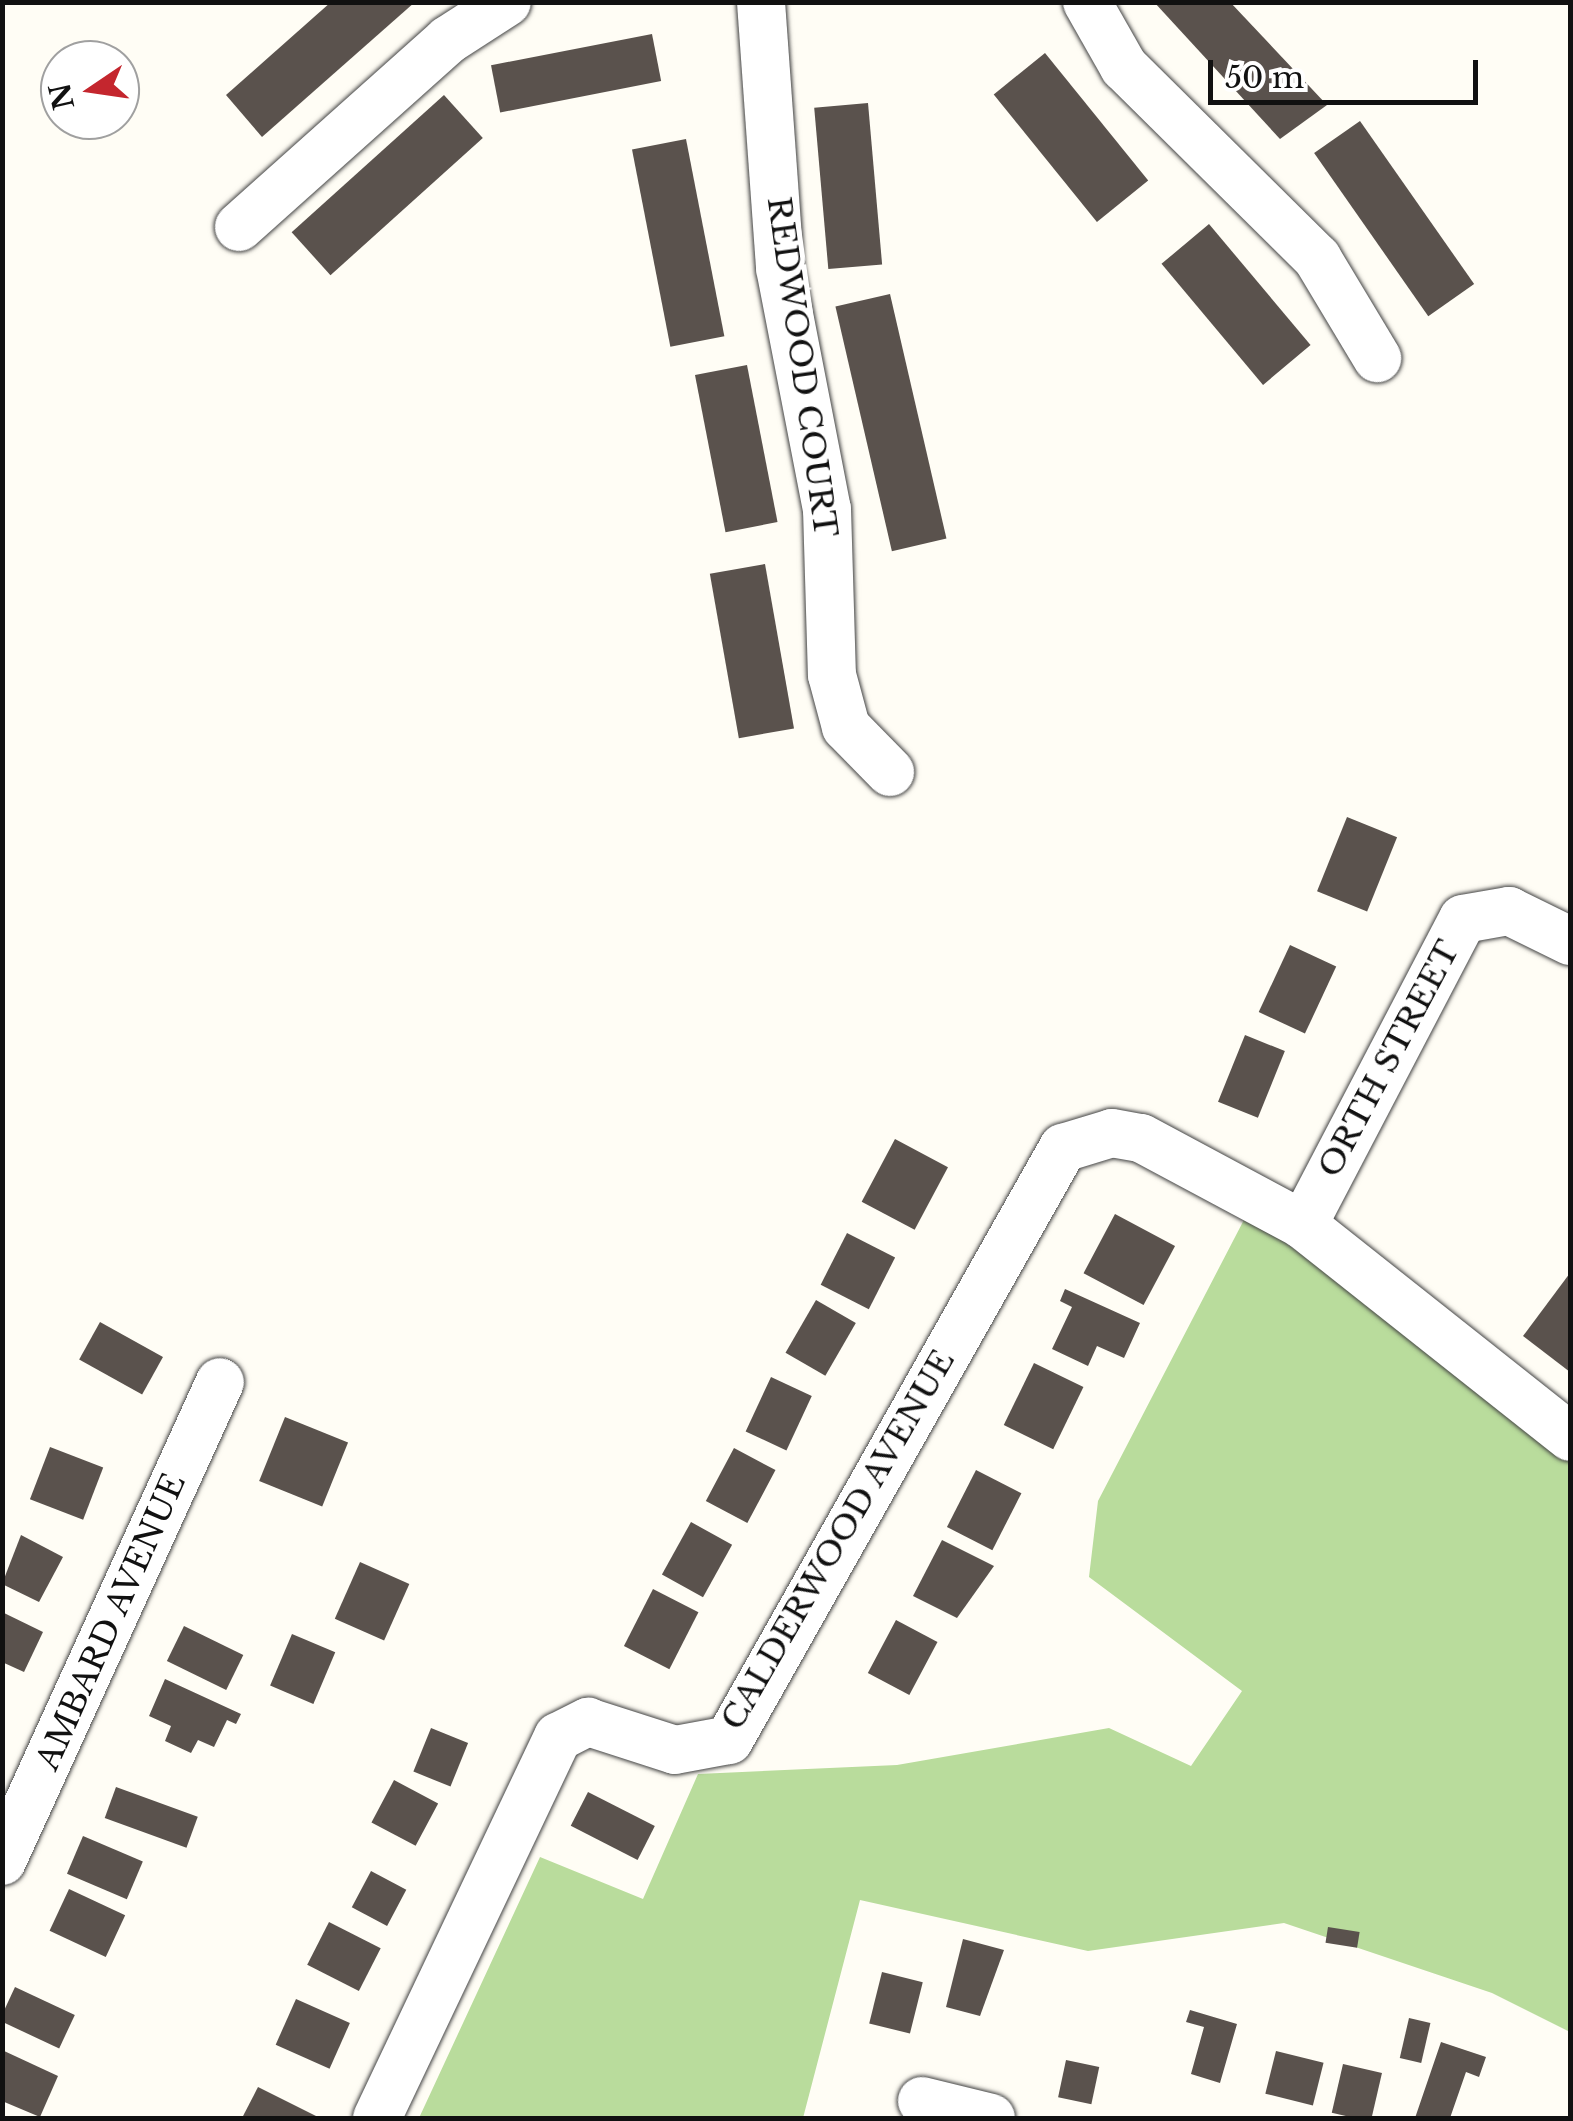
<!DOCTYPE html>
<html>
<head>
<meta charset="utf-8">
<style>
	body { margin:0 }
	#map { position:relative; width:1573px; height:2121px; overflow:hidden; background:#fffdf5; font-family:"Libre Baskerville",serif }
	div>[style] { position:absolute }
	.forest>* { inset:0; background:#b9dc9c }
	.building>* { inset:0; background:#5a524d; transform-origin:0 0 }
	.roads { filter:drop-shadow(0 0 2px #444) drop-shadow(0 0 2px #444) }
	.minor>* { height:48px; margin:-24px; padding:0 24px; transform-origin:24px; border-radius:24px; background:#fff }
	span { translate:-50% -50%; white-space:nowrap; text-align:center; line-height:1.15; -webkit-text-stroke:10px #fff; paint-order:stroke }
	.street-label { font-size:32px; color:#111 }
	.frame { position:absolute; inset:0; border:5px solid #111; pointer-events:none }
	.north { position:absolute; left:40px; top:40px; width:100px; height:100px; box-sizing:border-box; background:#fff; border:2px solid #a0a0a0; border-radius:50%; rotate:257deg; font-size:28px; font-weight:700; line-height:40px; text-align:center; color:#111 }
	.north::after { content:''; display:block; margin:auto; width:35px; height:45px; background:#c4262e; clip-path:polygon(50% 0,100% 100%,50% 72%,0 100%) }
	.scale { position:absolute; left:1208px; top:60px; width:270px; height:45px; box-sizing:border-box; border:5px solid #111; border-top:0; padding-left:12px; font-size:30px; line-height:35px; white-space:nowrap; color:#111; -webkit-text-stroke:8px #fff; paint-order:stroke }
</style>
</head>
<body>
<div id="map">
	<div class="forest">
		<i style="clip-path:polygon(1247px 1214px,1570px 1455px,1570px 2032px,1492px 1993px,1284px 1923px,1088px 1951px,860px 1900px,803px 2118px,419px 2118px,540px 1857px,643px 1899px,698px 1774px,897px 1765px,1109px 1728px,1191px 1766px,1242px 1691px,1089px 1577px,1098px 1501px)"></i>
	</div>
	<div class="building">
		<i style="clip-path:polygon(331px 2px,415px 2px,262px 137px,226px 95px)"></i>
		<i style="clip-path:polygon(1154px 2px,1230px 2px,1327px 105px,1280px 139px)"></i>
		<i style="left:652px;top:34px;width:48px;height:164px;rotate:79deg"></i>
		<i style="left:1045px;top:53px;width:164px;height:66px;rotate:51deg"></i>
		<i style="left:444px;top:95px;width:58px;height:205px;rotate:48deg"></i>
		<i style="left:868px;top:103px;width:162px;height:54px;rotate:85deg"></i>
		<i style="left:1360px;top:121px;width:199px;height:56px;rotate:55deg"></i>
		<i style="left:686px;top:139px;width:201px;height:55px;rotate:79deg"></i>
		<i style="left:1209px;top:224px;width:158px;height:62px;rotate:50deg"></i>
		<i style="left:890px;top:294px;width:251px;height:56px;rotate:77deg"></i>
		<i style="left:747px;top:365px;width:160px;height:53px;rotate:79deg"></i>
		<i style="left:765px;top:564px;width:167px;height:56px;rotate:80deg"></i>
		<i style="left:1347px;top:817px;width:54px;height:80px;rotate:22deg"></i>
		<i style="left:1290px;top:945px;width:51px;height:74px;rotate:25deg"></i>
		<i style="left:1245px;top:1035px;width:43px;height:72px;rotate:22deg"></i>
		<i style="left:895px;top:1139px;width:60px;height:71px;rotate:28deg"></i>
		<i style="left:1115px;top:1214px;width:68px;height:67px;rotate:28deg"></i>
		<i style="left:847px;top:1233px;width:54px;height:58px;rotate:27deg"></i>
		<i style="clip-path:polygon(1570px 1273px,1570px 1372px,1523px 1336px)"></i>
		<i style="clip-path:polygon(1065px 1289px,1140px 1323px,1124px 1358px,1097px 1346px,1088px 1366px,1052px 1349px,1072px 1307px,1060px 1301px)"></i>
		<i style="left:816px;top:1300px;width:46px;height:61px;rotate:30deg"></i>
		<i style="left:100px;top:1322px;width:72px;height:43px;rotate:29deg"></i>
		<i style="left:1034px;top:1363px;width:55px;height:69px;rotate:26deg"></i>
		<i style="left:771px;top:1377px;width:45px;height:60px;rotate:25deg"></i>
		<i style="left:285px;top:1417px;width:68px;height:69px;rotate:22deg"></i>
		<i style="left:50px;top:1447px;width:57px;height:56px;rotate:21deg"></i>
		<i style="left:734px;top:1448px;width:47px;height:60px;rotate:28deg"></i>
		<i style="left:976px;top:1470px;width:51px;height:64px;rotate:27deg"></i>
		<i style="left:691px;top:1522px;width:47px;height:60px;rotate:29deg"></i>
		<i style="clip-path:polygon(21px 1535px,63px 1557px,39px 1602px,2px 1584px)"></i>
		<i style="clip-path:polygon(942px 1540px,994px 1566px,957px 1618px,913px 1596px)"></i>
		<i style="left:360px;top:1562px;width:54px;height:62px;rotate:24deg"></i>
		<i style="left:653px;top:1589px;width:51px;height:64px;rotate:27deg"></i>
		<i style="clip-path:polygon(2px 1612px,43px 1632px,24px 1672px,2px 1662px)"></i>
		<i style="left:896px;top:1620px;width:47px;height:60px;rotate:28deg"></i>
		<i style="left:184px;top:1626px;width:66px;height:39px;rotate:26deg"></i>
		<i style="left:292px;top:1634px;width:47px;height:56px;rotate:23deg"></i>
		<i style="clip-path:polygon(165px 1679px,241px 1714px,236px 1724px,227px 1720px,214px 1747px,198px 1740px,191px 1753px,165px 1741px,171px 1726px,149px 1716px)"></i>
		<i style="left:431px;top:1728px;width:40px;height:47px;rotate:22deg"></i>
		<i style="left:394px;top:1780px;width:50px;height:48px;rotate:28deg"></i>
		<i style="left:116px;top:1787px;width:87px;height:33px;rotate:20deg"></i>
		<i style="left:588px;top:1792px;width:75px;height:38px;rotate:27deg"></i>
		<i style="left:83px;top:1836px;width:65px;height:41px;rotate:23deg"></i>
		<i style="left:371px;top:1871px;width:40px;height:41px;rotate:28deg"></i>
		<i style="left:69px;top:1889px;width:62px;height:46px;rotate:25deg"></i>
		<i style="left:329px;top:1922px;width:58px;height:48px;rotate:27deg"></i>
		<i style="left:1328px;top:1927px;width:32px;height:16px;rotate:9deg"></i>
		<i style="clip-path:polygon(963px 1939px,1004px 1950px,980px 2016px,946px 2007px)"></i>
		<i style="left:882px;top:1972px;width:42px;height:53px;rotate:14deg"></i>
		<i style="left:15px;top:1987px;width:66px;height:37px;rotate:25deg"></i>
		<i style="left:296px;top:1999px;width:59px;height:50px;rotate:24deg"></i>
		<i style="clip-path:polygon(1190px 2010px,1237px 2024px,1220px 2083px,1191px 2074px,1204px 2027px,1186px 2022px)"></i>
		<i style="left:1409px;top:2018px;width:22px;height:41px;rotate:13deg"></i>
		<i style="clip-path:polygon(1441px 2042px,1486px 2057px,1479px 2077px,1466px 2072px,1450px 2118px,1415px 2118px)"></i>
		<i style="clip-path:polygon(2px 2050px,58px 2076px,40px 2117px,2px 2101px)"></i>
		<i style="left:1276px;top:2051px;width:49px;height:44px;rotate:14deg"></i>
		<i style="left:1066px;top:2060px;width:34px;height:38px;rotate:12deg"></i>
		<i style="left:1343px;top:2064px;width:40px;height:50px;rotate:13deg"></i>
		<i style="clip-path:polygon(258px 2087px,316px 2116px,315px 2118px,242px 2118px)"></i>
	</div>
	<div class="roads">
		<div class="minor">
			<i style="left:761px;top:2px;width:267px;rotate:85.9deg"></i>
			<i style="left:780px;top:268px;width:246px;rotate:79deg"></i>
			<i style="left:827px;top:509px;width:166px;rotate:88.3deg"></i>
			<i style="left:832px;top:675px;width:54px;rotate:74.9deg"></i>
			<i style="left:846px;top:727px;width:63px;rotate:45.6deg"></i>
			<i style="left:1087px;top:2px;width:75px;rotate:60.4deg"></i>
			<i style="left:1124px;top:67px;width:272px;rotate:44.7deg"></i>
			<i style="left:1317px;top:258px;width:117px;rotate:59deg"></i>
			<i style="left:239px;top:227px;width:280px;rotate:-41.8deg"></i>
			<i style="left:448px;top:40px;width:70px;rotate:-32.8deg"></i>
			<i style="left:1303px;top:1225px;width:345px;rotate:-62.4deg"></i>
			<i style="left:1463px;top:919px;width:47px;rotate:-9.9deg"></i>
			<i style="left:1509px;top:911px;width:68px;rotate:26.2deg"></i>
			<i style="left:2px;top:1861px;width:526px;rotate:-65.53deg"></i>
			<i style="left:922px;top:2101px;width:71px;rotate:13.8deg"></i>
			<i style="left:377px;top:2118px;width:422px;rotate:-64.6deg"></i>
			<i style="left:558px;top:1737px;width:34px;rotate:-27deg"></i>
			<i style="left:588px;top:1722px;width:91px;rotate:17.8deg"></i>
			<i style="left:675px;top:1750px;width:55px;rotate:-10.5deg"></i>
			<i style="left:729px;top:1740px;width:680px;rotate:-60.57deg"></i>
			<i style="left:1063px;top:1148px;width:51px;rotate:-17deg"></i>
			<i style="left:1112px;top:1133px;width:29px;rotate:10deg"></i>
			<i style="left:1141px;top:1138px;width:184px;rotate:28.2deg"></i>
			<i style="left:1303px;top:1225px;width:341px;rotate:38.4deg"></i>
		</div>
	</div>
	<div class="street-label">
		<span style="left:802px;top:367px;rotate:82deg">REDWOOD COURT</span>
		<span style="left:1389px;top:1059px;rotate:-62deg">ORTH STREET</span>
		<span style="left:838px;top:1540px;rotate:-60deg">CALDERWOOD AVENUE</span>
		<span style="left:111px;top:1622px;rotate:-66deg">AMBARD AVENUE</span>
	</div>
	<div class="frame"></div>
	<div class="north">N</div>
	<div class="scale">50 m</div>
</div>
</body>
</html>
